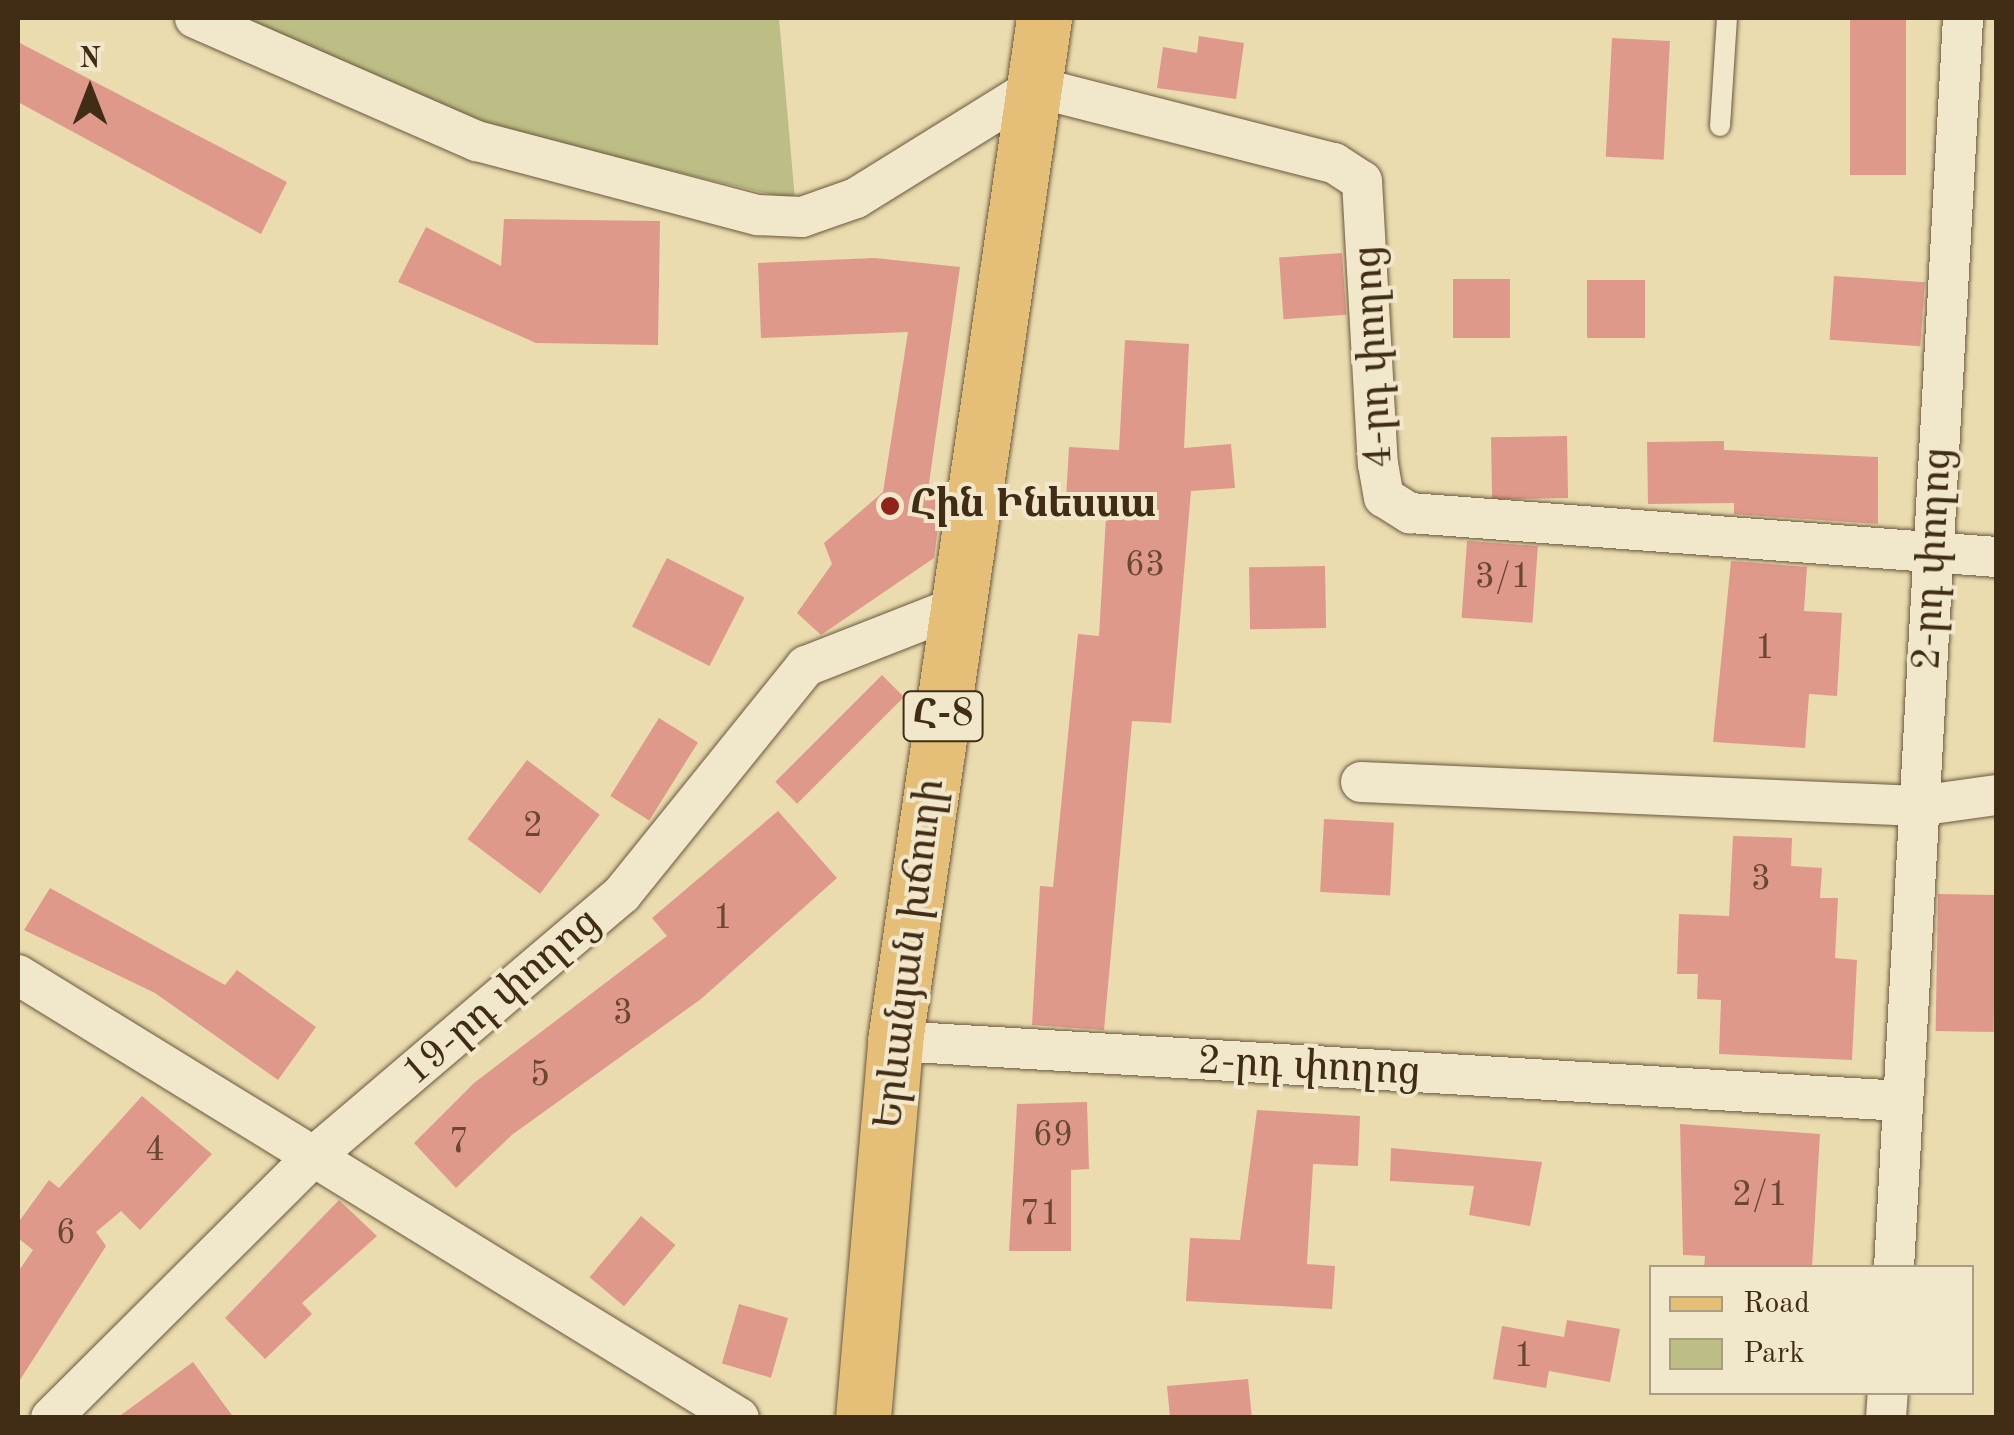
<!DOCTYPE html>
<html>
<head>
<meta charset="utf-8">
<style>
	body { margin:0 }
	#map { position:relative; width:2014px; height:1435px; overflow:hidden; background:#eadcaf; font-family:"Old Standard TT","Noto Serif Armenian",serif }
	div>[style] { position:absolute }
	.green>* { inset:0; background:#bdbe86 }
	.building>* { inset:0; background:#df998a; transform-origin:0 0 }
	.roads { filter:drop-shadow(0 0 2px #6b583c) drop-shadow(0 0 2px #6b583c) }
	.lane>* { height:20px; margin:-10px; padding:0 10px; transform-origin:10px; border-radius:10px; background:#f1e8cb }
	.street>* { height:40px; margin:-20px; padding:0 20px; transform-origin:20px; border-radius:20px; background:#f1e8cb }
	.primary>* { height:55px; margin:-27.5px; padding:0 27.5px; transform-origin:27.5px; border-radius:27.5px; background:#e5be78 }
	.dots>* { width:28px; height:28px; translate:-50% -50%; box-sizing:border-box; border:5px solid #f1e8cb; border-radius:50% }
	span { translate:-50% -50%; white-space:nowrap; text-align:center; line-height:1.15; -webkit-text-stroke:8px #f1e8cb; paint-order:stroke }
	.number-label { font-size:35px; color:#684733 }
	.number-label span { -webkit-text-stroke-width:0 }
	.shield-label span { padding:2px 8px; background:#f1e8cb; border:2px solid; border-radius:8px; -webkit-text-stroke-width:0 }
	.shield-label { font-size:38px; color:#412c16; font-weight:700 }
	.street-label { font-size:40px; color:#412c16 }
	.poi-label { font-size:40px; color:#412c16; font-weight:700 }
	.left { translate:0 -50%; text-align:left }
	.frame { position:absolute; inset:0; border:20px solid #412c16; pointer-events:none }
	.legend { position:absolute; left:1649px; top:1265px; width:325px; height:130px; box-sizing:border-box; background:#f1e8cb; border:2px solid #ab9d83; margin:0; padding:12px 18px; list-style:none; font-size:30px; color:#412c16 }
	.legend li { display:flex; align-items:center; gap:20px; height:50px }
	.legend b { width:50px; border:2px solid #ab9d83 }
	.north { position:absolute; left:40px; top:40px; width:100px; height:100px; -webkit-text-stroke:8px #f1e8cb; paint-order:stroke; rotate:0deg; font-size:28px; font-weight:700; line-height:40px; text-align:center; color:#412c16 }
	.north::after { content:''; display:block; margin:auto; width:35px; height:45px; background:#412c16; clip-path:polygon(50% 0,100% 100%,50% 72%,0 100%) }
</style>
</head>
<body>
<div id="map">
	<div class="green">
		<i style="clip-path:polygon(233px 18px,779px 18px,795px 200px,462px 121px)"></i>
	</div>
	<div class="building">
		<i style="left:1850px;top:18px;width:56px;height:157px"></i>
		<i style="clip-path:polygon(1199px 36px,1244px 43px,1236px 99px,1157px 88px,1163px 47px,1197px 53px)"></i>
		<i style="left:1612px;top:38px;width:58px;height:119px;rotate:3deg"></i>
		<i style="clip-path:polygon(18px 42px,287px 182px,261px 234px,18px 102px)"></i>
		<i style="clip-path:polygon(504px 219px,660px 221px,658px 345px,536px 343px,398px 282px,426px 227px,501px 266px)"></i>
		<i style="left:1342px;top:253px;width:62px;height:63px;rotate:86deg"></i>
		<i style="clip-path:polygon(875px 258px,960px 267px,928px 490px,943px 492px,934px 558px,821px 635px,797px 613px,832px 564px,824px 543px,883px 492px,908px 332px,761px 338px,758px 263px)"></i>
		<i style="left:1834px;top:276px;width:91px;height:64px;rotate:4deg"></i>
		<i style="left:1453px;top:279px;width:57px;height:59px"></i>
		<i style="left:1587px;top:280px;width:58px;height:58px"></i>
		<i style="clip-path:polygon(1125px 340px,1189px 344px,1184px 448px,1231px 444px,1235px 488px,1191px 491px,1171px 723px,1132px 721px,1104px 1030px,1032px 1025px,1040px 886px,1053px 887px,1078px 634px,1099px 636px,1107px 500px,1066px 498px,1069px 447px,1119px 450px)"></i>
		<i style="left:1567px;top:436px;width:62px;height:76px;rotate:89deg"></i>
		<i style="clip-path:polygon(1724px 441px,1724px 450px,1878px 457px,1878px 524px,1734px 514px,1734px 503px,1648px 504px,1647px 442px)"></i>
		<i style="left:1467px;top:541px;width:71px;height:77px;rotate:4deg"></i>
		<i style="left:667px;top:558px;width:87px;height:77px;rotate:27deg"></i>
		<i style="clip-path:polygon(1731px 561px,1807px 567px,1804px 611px,1842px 613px,1837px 696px,1809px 694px,1805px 748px,1713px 742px)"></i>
		<i style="left:1325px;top:566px;width:62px;height:76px;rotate:89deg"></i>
		<i style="left:882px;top:675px;width:31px;height:151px;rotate:45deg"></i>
		<i style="left:659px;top:718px;width:46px;height:92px;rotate:32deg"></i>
		<i style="left:527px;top:760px;width:91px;height:99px;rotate:37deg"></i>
		<i style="clip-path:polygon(778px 811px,837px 878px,701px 999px,513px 1134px,456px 1188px,414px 1143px,474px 1083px,667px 936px,652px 918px)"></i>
		<i style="left:1324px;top:819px;width:70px;height:73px;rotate:3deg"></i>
		<i style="clip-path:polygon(1733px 836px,1792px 838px,1791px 866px,1822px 868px,1820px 898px,1838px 898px,1835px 958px,1857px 960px,1852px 1060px,1719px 1054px,1721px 1000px,1697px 999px,1698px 974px,1677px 974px,1679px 914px,1729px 916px)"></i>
		<i style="clip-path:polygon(50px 888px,225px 985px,237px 970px,316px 1027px,278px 1080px,155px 993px,24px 930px)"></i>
		<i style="left:1938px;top:894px;width:58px;height:137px;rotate:1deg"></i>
		<i style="clip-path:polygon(142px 1096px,212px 1154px,140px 1230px,121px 1211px,96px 1232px,106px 1246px,18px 1383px,18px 1272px,33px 1250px,18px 1238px,18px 1223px,49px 1180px,59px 1188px)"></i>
		<i style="clip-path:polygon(1087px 1102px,1089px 1169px,1071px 1170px,1071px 1251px,1009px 1251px,1017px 1104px)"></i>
		<i style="clip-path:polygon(1257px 1110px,1360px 1116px,1358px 1166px,1313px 1164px,1307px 1264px,1335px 1266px,1332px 1309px,1186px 1301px,1190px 1238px,1240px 1240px)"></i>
		<i style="clip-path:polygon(1680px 1124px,1820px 1134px,1812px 1268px,1704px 1268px,1705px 1256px,1683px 1255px)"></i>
		<i style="clip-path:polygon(1391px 1148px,1542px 1162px,1530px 1226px,1469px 1215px,1474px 1186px,1390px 1181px)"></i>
		<i style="clip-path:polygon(339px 1200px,377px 1236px,302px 1303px,312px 1314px,265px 1359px,225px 1318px)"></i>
		<i style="left:641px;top:1216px;width:45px;height:80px;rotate:40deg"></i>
		<i style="left:739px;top:1304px;width:51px;height:62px;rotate:16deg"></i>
		<i style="clip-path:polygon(1567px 1320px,1620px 1329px,1610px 1382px,1549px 1371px,1546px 1388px,1493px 1379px,1502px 1326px,1564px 1337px)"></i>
		<i style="clip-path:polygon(193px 1362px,234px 1418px,117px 1418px)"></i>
		<i style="clip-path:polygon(1248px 1379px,1252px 1418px,1170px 1418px,1167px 1386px)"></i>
	</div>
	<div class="roads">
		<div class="lane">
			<i style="left:1720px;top:126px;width:108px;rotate:-86.3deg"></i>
		</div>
		<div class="street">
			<i style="left:195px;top:18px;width:308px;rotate:23.6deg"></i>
			<i style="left:477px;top:141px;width:291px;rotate:14.8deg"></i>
			<i style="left:758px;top:215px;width:44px;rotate:2.6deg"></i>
			<i style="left:802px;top:217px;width:57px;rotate:-19.4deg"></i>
			<i style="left:856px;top:198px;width:211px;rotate:-31.8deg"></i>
			<i style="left:1035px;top:87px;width:309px;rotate:14.3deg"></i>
			<i style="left:1334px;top:163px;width:33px;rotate:33deg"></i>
			<i style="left:1362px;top:181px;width:283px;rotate:86.8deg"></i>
			<i style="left:1378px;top:464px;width:34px;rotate:80deg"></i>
			<i style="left:1384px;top:497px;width:31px;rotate:32deg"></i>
			<i style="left:1410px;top:513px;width:588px;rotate:4.29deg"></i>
			<i style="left:1361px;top:782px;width:558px;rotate:2.47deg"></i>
			<i style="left:1918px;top:806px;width:79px;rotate:-8deg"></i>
			<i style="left:18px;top:975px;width:846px;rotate:31.57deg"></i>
			<i style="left:895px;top:1041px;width:1009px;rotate:3.41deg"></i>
			<i style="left:1894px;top:1268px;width:1252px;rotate:-86.84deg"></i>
			<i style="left:51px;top:1418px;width:370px;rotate:-44.9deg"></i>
			<i style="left:313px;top:1157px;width:406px;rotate:-40.4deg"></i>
			<i style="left:622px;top:894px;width:293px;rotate:-51.1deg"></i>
			<i style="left:806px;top:666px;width:164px;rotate:-21.4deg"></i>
			<i style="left:1886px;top:1418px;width:26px;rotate:-86deg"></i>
		</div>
		<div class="primary">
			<i style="left:863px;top:1418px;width:378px;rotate:-85.1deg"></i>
			<i style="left:895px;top:1041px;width:1034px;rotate:-81.71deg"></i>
		</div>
	</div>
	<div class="dots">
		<i style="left:890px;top:506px;background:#8f2418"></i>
	</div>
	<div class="number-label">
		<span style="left:1145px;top:566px">63</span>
		<span style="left:1503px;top:578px">3/1</span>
		<span style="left:1765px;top:649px">1</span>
		<span style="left:533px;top:827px">2</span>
		<span style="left:1761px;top:880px">3</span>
		<span style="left:723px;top:919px">1</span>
		<span style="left:623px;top:1014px">3</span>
		<span style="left:540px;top:1076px">5</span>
		<span style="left:1053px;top:1136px">69</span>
		<span style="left:459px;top:1143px">7</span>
		<span style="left:155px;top:1151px">4</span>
		<span style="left:1760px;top:1196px">2/1</span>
		<span style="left:1040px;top:1215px">71</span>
		<span style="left:66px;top:1234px">6</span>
		<span style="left:1524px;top:1357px">1</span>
	</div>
	<div class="shield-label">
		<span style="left:943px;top:716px">Հ-8</span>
	</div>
	<div class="street-label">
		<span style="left:1375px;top:357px;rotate:-93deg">4-րդ փողոց</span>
		<span style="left:1934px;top:559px;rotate:-87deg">2-րդ փողոց</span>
		<span style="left:911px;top:954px;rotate:-83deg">Երևանյան խճուղի</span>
		<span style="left:502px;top:998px;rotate:-41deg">19-րդ փողոց</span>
		<span style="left:1309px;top:1068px;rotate:3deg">2-րդ փողոց</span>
	</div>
	<div class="poi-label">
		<span class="left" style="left:910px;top:506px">Հին Ինեսսա</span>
	</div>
	<div class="frame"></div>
	<ul class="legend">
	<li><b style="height:12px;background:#e5be78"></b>Road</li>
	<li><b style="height:28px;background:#bdbe86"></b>Park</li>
	</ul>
	<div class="north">N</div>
</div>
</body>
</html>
